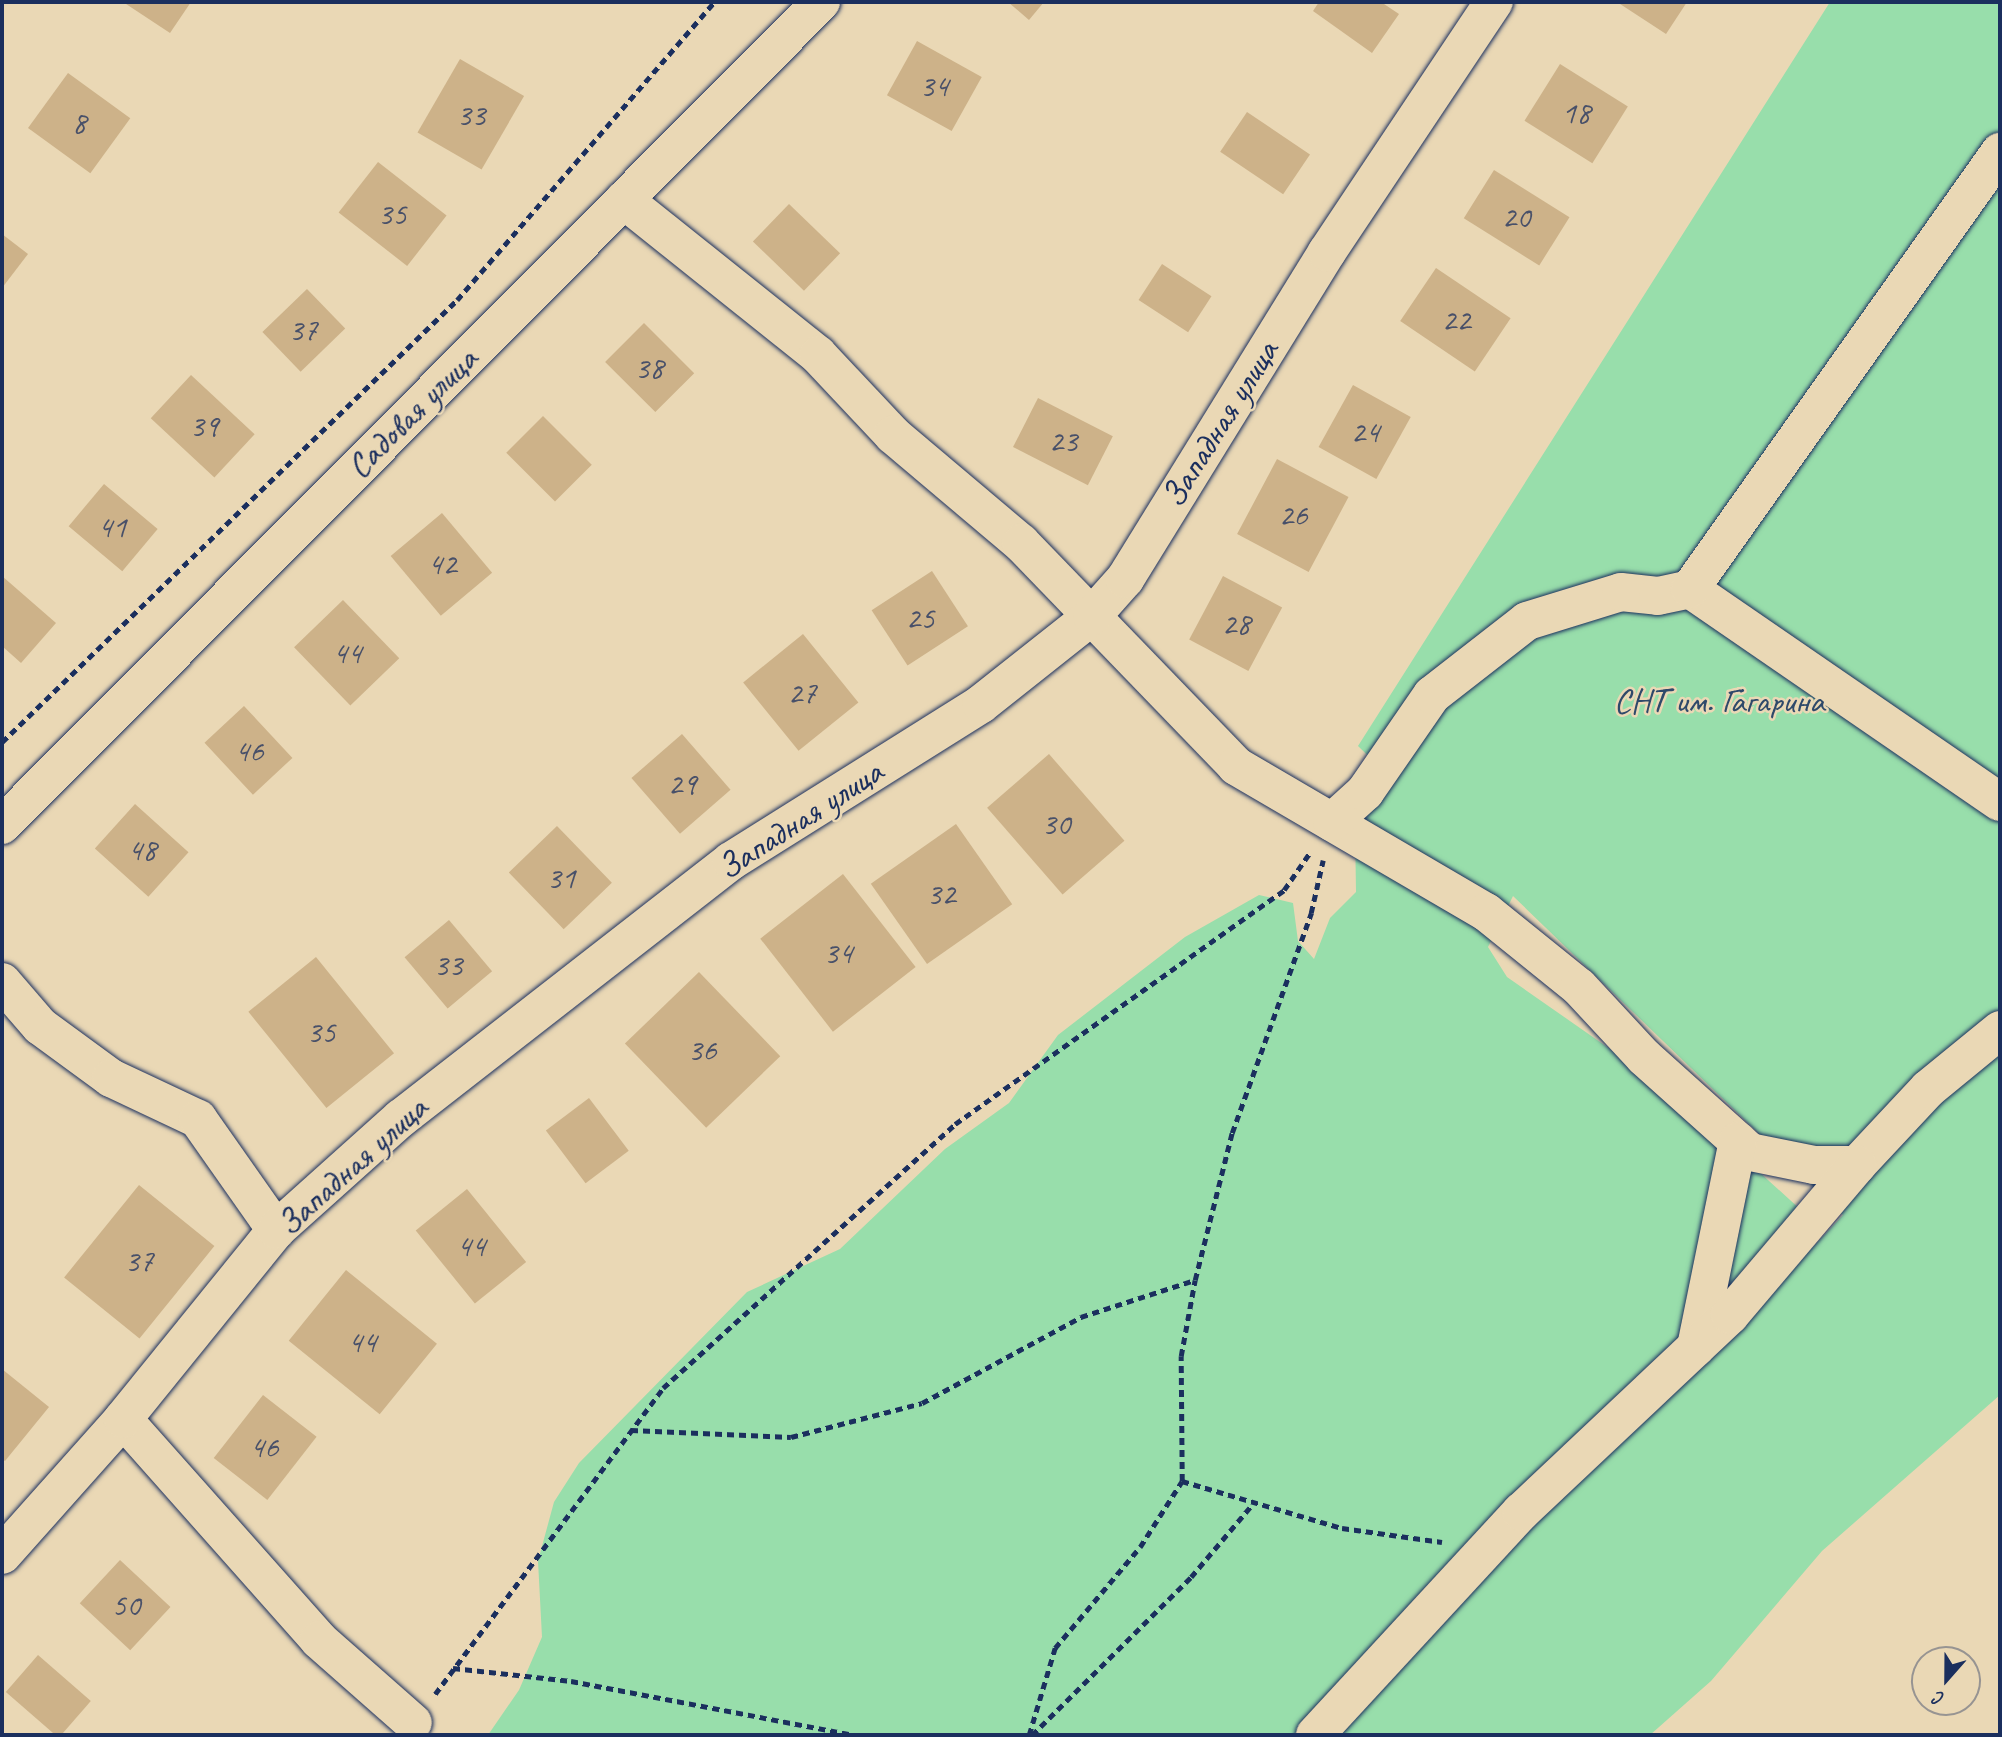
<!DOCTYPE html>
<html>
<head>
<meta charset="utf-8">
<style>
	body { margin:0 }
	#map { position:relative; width:2002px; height:1737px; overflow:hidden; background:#ead8b5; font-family:Caveat,sans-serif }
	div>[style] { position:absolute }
	.green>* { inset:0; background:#98deab }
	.building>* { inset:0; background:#cdb289; transform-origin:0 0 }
	.path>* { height:4.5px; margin-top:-2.25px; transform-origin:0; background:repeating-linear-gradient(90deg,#1b2f5e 0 7px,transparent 0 12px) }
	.roads { filter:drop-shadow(0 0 2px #1b2f5e) drop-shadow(0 0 2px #1b2f5e) }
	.minor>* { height:38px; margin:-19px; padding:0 19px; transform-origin:19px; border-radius:19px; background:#ead8b5 }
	span { translate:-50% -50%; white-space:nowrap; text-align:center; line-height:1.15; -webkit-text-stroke:5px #ead8b5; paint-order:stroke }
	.number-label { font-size:32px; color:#485069 }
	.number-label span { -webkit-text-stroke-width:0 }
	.street-label { font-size:35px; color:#1b2f5e }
	.park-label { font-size:35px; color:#2e496a }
	.frame { position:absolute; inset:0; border:4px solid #1b2f5e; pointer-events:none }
	.north { position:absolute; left:1911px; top:1646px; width:70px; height:70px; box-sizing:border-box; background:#ead8b5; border:2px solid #979492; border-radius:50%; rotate:201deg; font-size:19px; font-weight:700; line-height:28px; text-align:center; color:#1b2f5e }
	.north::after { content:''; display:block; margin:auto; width:24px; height:32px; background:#1b2f5e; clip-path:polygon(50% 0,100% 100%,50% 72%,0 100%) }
</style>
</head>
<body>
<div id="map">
	<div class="green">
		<i style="clip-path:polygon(evenodd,1830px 2px,2000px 2px,2000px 1395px,1822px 1551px,1711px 1681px,1650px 1735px,488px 1735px,519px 1690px,542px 1637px,538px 1561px,554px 1502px,579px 1463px,747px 1292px,840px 1249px,945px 1149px,1009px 1103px,1058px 1035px,1185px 937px,1259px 895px,1293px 903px,1298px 941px,1314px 959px,1330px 918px,1356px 892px,1355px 826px,1391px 778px,1358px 746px,1830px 2px,1513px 896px,1843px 1215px,1813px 1247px,1801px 1210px,1745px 1159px,1640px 1070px,1507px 977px,1488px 947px,1513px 896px)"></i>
	</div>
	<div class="building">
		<i style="clip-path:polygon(123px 2px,191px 2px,170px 33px)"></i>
		<i style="clip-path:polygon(1008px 2px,1044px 2px,1029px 20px)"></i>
		<i style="clip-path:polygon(1319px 2px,1381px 2px,1399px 14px,1372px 53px,1313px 11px)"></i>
		<i style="clip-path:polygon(1617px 2px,1687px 2px,1666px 34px)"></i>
		<i style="left:917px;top:41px;width:74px;height:62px;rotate:29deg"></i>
		<i style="left:460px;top:59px;width:74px;height:85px;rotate:30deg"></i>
		<i style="left:1560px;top:64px;width:80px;height:67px;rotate:32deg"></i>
		<i style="left:68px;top:73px;width:77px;height:68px;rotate:36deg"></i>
		<i style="left:1247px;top:112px;width:76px;height:48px;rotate:34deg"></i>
		<i style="left:378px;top:162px;width:87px;height:64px;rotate:38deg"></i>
		<i style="left:1494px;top:170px;width:89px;height:57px;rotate:32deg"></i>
		<i style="left:789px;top:204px;width:71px;height:52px;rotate:44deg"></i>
		<i style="clip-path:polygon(2px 234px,28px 254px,2px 288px)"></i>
		<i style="left:1162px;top:264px;width:59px;height:43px;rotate:33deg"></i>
		<i style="left:1436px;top:268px;width:90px;height:64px;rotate:34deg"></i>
		<i style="left:307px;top:289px;width:55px;height:62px;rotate:46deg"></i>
		<i style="left:644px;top:323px;width:71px;height:55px;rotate:45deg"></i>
		<i style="left:191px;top:375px;width:87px;height:59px;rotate:43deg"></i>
		<i style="left:1353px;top:385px;width:66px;height:71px;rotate:29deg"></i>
		<i style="left:1038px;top:398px;width:84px;height:55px;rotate:27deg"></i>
		<i style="left:543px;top:416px;width:69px;height:52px;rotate:45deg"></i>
		<i style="left:1277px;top:459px;width:81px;height:85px;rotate:28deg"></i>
		<i style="left:104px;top:484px;width:70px;height:55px;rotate:40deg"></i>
		<i style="left:442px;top:513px;width:78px;height:67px;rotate:50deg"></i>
		<i style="left:932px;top:571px;width:66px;height:72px;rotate:57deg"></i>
		<i style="clip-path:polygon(2px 576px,56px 623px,21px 663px,2px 646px)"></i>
		<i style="left:1223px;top:576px;width:67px;height:72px;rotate:28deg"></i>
		<i style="left:343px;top:600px;width:81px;height:68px;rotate:46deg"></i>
		<i style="left:803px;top:634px;width:88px;height:77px;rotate:51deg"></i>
		<i style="left:244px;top:706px;width:71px;height:54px;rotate:47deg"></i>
		<i style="left:682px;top:734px;width:74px;height:67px;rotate:49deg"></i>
		<i style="left:1049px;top:754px;width:115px;height:82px;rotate:49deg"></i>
		<i style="left:135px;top:804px;width:72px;height:60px;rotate:42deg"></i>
		<i style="left:956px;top:824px;width:98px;height:104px;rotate:55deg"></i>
		<i style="left:557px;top:826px;width:79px;height:67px;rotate:46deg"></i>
		<i style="left:843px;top:874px;width:118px;height:105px;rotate:52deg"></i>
		<i style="left:449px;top:920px;width:67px;height:58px;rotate:50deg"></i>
		<i style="left:316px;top:957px;width:124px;height:87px;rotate:51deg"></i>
		<i style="left:699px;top:972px;width:117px;height:103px;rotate:46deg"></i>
		<i style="left:589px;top:1098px;width:66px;height:54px;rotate:53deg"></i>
		<i style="left:139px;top:1185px;width:97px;height:119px;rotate:39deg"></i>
		<i style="left:467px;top:1189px;width:94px;height:66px;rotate:51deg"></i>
		<i style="left:346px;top:1270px;width:117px;height:91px;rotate:39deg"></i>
		<i style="clip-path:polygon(2px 1369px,49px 1407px,5px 1461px,2px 1459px)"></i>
		<i style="left:263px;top:1395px;width:68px;height:80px;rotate:38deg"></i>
		<i style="left:120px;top:1560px;width:69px;height:59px;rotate:43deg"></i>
		<i style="left:38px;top:1655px;width:70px;height:49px;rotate:41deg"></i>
	</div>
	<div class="path">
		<i style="left:2px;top:742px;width:634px;rotate:-44.17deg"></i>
		<i style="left:457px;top:300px;width:394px;rotate:-49.2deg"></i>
		<i style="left:631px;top:1430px;width:160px;rotate:2.5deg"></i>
		<i style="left:791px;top:1437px;width:135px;rotate:-14.5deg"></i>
		<i style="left:922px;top:1403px;width:181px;rotate:-28.4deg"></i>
		<i style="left:1081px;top:1317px;width:120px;rotate:-18deg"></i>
		<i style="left:1182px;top:1481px;width:167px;rotate:16.4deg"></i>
		<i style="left:1342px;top:1528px;width:101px;rotate:8deg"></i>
		<i style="left:453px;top:1668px;width:119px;rotate:6.3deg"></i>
		<i style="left:571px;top:1681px;width:288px;rotate:10.8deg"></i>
		<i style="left:435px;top:1694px;width:382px;rotate:-53.3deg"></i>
		<i style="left:663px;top:1388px;width:394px;rotate:-42.1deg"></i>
		<i style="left:955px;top:1124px;width:404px;rotate:-35.4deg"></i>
		<i style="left:1284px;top:890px;width:47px;rotate:-55.3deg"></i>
		<i style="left:1029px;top:1735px;width:91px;rotate:-73.4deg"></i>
		<i style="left:1055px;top:1648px;width:132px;rotate:-49.9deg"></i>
		<i style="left:1140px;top:1547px;width:78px;rotate:-57.5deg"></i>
		<i style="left:1182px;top:1481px;width:125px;rotate:-90.5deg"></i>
		<i style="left:1181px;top:1356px;width:77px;rotate:-79.6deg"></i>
		<i style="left:1195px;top:1280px;width:152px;rotate:-75.9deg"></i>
		<i style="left:1232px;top:1133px;width:234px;rotate:-70.2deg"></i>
		<i style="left:1311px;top:913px;width:54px;rotate:-77.2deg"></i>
		<i style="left:1032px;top:1735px;width:224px;rotate:-44.8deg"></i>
		<i style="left:1191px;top:1577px;width:93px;rotate:-49.8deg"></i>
	</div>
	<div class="roads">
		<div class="minor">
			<i style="left:624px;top:200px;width:248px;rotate:38.6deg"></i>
			<i style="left:818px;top:355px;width:110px;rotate:46.8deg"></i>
			<i style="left:893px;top:435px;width:167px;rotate:40.2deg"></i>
			<i style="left:1021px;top:543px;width:310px;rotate:46deg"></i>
			<i style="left:1236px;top:766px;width:290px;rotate:30.3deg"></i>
			<i style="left:1486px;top:912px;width:119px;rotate:38.9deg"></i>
			<i style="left:1579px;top:987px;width:96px;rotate:47.1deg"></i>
			<i style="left:1644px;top:1057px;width:142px;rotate:41.9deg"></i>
			<i style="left:1750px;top:1152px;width:65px;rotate:11.5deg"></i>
			<i style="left:1814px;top:1165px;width:43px"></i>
			<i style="left:1857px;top:1165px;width:104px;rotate:-46.9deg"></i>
			<i style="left:1928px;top:1089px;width:93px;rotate:-39.3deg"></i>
			<i style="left:1690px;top:589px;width:376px;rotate:34.5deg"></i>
			<i style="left:1332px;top:822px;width:45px;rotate:-42.3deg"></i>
			<i style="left:1365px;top:792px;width:118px;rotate:-55.4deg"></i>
			<i style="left:1432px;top:695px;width:120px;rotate:-37.9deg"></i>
			<i style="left:1527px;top:621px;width:98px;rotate:-17.1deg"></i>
			<i style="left:1621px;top:592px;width:37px;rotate:6deg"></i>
			<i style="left:1658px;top:596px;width:33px;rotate:-12deg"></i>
			<i style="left:1690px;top:589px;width:536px;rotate:-54.65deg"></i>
			<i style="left:2px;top:825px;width:1161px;rotate:-45.14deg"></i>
			<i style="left:2px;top:982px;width:58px;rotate:49.2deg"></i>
			<i style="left:40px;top:1026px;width:88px;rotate:36.2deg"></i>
			<i style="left:111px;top:1078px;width:96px;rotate:25.2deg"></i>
			<i style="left:198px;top:1119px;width:136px;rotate:54.9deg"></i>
			<i style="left:1696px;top:1347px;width:210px;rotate:-78.5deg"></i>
			<i style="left:123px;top:1419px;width:295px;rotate:48.4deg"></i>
			<i style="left:319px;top:1640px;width:125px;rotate:41.4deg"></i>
			<i style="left:2px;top:1555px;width:182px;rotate:-48.3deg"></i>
			<i style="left:123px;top:1419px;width:243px;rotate:-51deg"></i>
			<i style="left:276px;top:1230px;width:168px;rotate:-41.9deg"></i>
			<i style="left:401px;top:1118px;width:418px;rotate:-37.9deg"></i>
			<i style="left:731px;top:861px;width:295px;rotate:-32.1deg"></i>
			<i style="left:981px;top:704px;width:142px;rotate:-38.4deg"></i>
			<i style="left:1092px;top:616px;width:50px;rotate:-48.3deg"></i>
			<i style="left:1125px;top:579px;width:384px;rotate:-58.3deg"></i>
			<i style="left:1327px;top:252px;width:301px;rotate:-56.3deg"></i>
			<i style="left:1315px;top:1735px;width:304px;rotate:-47.3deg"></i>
			<i style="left:1521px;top:1512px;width:287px;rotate:-43.3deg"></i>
			<i style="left:1730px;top:1315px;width:197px;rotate:-49.7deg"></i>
		</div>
	</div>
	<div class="number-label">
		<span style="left:934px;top:86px">34</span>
		<span style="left:1576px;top:113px">18</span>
		<span style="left:471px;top:115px">33</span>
		<span style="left:79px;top:123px">8</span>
		<span style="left:392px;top:214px">35</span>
		<span style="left:1516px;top:217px">20</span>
		<span style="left:1456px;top:320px">22</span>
		<span style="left:303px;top:330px">37</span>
		<span style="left:649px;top:368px">38</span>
		<span style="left:204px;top:426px">39</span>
		<span style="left:1365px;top:432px">24</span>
		<span style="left:1063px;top:441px">23</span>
		<span style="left:1293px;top:515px">26</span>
		<span style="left:112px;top:527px">41</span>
		<span style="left:442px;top:564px">42</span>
		<span style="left:920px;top:618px">25</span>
		<span style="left:1236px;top:624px">28</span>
		<span style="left:347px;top:653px">44</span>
		<span style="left:802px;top:693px">27</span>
		<span style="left:249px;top:751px">46</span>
		<span style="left:682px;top:784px">29</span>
		<span style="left:1056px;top:824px">30</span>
		<span style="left:142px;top:850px">48</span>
		<span style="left:561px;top:878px">31</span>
		<span style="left:941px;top:894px">32</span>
		<span style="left:838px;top:953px">34</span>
		<span style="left:448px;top:965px">33</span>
		<span style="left:321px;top:1032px">35</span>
		<span style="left:702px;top:1050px">36</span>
		<span style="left:471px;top:1246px">44</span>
		<span style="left:139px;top:1261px">37</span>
		<span style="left:362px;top:1342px">44</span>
		<span style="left:264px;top:1447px">46</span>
		<span style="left:126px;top:1605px">50</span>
	</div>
	<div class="street-label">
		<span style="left:412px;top:413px;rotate:-45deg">Садовая улица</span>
		<span style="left:1220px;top:424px;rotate:-58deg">Западная улица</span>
		<span style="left:800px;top:820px;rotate:-33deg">Западная улица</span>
		<span style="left:352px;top:1166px;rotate:-42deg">Западная улица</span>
	</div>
	<div class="park-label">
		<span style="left:1719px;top:701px">СНТ им. Гагарина</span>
	</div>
	<div class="frame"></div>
	<div class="north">С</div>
</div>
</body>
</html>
